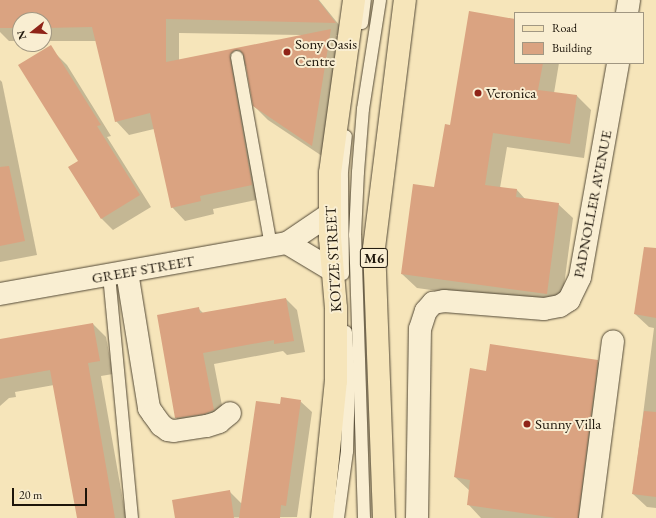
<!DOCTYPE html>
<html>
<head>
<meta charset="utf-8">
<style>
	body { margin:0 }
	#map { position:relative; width:656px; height:518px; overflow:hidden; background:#f6e5ba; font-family:"EB Garamond",serif }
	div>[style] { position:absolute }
	.shadow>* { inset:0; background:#0003 }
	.building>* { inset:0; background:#daa381 }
	.roads { filter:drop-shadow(0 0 1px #534936) drop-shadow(0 0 1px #534936) }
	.service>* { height:12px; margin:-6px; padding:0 6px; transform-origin:6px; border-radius:6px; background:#f9eed2 }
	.minor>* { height:22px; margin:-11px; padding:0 11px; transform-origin:11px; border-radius:11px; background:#f9eed2 }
	.primary>* { height:22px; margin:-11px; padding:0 11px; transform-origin:11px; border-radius:11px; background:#f6e5ba }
	.dots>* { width:11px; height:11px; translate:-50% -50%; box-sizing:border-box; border:2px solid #f9eed2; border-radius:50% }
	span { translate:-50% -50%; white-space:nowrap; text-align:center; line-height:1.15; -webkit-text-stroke:4px #f9eed2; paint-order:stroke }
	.shield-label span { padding:1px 3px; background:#f9eed2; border:1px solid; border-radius:3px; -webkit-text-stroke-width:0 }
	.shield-label { font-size:14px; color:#1d150a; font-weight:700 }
	.poi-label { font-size:15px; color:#1d150a }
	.left { translate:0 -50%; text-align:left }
	.street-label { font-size:15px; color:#1d150a }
	.legend { position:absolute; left:514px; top:12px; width:130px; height:52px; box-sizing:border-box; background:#f9eed2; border:1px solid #a19782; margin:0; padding:5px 7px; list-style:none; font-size:12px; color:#1d150a }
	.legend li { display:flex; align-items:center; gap:8px; height:20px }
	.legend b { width:20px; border:1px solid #a19782 }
	.north { position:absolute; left:12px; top:12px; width:40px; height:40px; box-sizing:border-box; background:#f9eed2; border:1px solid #a19782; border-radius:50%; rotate:253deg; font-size:11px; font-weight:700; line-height:16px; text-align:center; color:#1d150a }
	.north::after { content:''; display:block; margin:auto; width:14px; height:18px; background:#8f2418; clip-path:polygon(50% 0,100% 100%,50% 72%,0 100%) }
	.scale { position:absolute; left:12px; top:488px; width:75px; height:18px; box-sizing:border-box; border:2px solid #1d150a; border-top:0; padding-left:5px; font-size:12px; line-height:14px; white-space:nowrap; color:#1d150a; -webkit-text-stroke:3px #f9eed2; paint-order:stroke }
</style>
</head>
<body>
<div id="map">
	<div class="shadow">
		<i style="clip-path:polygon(evenodd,0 0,319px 0,348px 36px,336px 35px,344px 43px,325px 158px,268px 120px,254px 106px,247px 65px,243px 68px,265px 198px,213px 209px,214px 214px,185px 221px,172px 207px,154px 129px,129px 135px,116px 121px,113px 41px,44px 41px,44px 20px,20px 20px,20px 41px,9px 41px,0 32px,0 0,179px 33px,301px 35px,301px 36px,179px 61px,179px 33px)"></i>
		<i style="clip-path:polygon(515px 20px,515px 63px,559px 63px,554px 93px,577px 96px,591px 110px,584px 158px,507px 147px,500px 188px,517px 190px,526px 200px,558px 204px,573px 218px,561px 308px,417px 288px,402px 274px,435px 188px,451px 126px)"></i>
		<i style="clip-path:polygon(56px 54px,67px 65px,111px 136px,107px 137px,151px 207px,113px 230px,102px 219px,70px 168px,79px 161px)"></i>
		<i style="clip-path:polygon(0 80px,2px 82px,37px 255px,0 262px)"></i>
		<i style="clip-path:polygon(656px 265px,656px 508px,647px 507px,633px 494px,654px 328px,649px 327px,635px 314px)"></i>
		<i style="clip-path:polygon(286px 299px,297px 310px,305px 352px,287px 355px,283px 351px,214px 364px,225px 421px,188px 429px,176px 418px,199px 309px,204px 314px)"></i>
		<i style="clip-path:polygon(93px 324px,106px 337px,113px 374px,101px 376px,126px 518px,78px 518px,54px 385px,15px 392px,16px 397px,9px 398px,0 406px,0 340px)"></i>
		<i style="clip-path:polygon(597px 361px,611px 375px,594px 518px,481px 518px,468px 504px,470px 491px,455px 477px,487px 372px)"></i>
		<i style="clip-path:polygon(300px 401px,312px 412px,297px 517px,176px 518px,229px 491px,242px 504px,281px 405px)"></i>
	</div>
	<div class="building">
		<i style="clip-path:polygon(0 0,318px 0,336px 23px,166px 19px,166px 62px,331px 29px,312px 146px,253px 106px,244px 56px,240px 50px,235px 50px,230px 54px,230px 58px,252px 185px,200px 196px,201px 201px,171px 208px,150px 113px,115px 122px,92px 27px,44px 28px,44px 20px,20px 20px,20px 28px,0 28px)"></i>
		<i style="clip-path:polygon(469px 11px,515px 19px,515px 63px,543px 63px,538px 90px,577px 95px,570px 144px,493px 133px,485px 185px,517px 189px,516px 197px,559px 203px,547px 294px,401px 274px,413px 184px,434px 187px,445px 124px,450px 125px)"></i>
		<i style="clip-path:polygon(51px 45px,101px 125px,97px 126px,140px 195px,101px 219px,68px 167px,78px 161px,18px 65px)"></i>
		<i style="clip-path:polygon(9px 166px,25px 241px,0 246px,0 167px)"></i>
		<i style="clip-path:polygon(644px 247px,656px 248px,656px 318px,634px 314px)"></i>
		<i style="clip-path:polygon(286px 298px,294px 341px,274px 344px,274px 340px,203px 353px,214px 410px,204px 414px,175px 418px,157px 315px,199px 307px,200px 313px)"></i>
		<i style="clip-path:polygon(93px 323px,100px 361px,88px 363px,115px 518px,77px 518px,50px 370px,0 379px,0 339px)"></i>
		<i style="clip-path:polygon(490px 344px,598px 360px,578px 518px,556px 518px,467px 505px,470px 480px,454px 477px,470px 368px,486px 371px)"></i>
		<i style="clip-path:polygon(281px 397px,301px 400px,286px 506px,281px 505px,280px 518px,239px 518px,256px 401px,280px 404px)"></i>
		<i style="clip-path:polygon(644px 411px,656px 412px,656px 497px,632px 494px)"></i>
		<i style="clip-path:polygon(230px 490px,234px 518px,175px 518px,172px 500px)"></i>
	</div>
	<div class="roads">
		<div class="service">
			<i style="left:362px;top:23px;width:23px;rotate:-83deg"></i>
			<i style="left:237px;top:57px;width:192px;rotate:79.8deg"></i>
			<i style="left:343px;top:274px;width:102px;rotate:-90.6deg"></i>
			<i style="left:342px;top:172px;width:36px;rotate:-84deg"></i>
			<i style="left:109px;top:275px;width:244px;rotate:84.6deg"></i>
			<i style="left:338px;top:518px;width:68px;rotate:-82.3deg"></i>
			<i style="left:347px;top:451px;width:72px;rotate:-88.4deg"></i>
			<i style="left:349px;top:379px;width:47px;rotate:-93.7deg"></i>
			<i style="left:364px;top:518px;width:283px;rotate:-91.8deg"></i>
			<i style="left:355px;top:235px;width:63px;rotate:-87.3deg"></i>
			<i style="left:358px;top:172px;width:63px;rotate:-85.5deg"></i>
			<i style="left:363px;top:109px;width:110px;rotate:-81.1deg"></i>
		</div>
		<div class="minor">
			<i style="left:627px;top:13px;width:13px;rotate:-81deg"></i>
			<i style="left:287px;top:243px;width:52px;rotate:31deg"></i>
			<i style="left:127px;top:272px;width:138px;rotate:80.8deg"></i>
			<i style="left:149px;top:408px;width:7px;rotate:56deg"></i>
			<i style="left:153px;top:414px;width:14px;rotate:54deg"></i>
			<i style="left:161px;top:425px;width:9px;rotate:36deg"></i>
			<i style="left:168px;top:430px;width:6px;rotate:9deg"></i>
			<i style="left:174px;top:431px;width:33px;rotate:-9deg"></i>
			<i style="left:207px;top:426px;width:13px;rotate:-18deg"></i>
			<i style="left:219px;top:422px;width:14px;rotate:-39deg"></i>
			<i style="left:0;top:294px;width:291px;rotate:-10.1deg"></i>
			<i style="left:287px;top:243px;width:52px;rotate:-34deg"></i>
			<i style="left:417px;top:518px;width:189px;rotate:-89.1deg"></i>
			<i style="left:420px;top:329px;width:19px;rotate:-72deg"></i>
			<i style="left:426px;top:311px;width:11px;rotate:-49deg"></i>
			<i style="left:433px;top:303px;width:11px;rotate:-10deg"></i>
			<i style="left:444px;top:301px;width:100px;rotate:4.6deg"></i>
			<i style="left:544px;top:309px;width:16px;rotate:-11deg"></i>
			<i style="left:560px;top:306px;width:11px;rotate:-34deg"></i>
			<i style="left:569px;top:300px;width:25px;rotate:-64deg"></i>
			<i style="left:580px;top:277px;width:217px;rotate:-79.9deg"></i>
			<i style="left:590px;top:518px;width:178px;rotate:-82.6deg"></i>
		</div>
		<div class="primary">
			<i style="left:322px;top:518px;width:138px;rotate:-84.2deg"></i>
			<i style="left:336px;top:381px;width:73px;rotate:-90deg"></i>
			<i style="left:336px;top:308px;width:70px;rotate:-94.9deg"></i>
			<i style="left:330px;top:238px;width:65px;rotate:-90deg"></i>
			<i style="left:330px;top:173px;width:175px;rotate:-82.1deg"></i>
			<i style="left:384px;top:518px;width:270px;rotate:-92.1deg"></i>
			<i style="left:374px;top:248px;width:250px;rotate:-82.9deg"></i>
		</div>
	</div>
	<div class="dots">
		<i style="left:287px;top:52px;background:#8f2418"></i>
		<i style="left:478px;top:93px;background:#8f2418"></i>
		<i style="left:527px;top:424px;background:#8f2418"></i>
	</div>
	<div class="shield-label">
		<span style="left:374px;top:258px">M6</span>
	</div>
	<div class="poi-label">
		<span class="left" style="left:295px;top:52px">Sony Oasis<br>Centre</span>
		<span class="left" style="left:486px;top:93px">Veronica</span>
		<span class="left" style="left:535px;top:424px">Sunny Villa</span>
	</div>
	<div class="street-label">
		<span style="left:592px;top:204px;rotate:-79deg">PADNOLLER AVENUE</span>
		<span style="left:333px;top:259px;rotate:-93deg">KOTZE STREET</span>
		<span style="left:143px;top:269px;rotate:-10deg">GREEF STREET</span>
	</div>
	<ul class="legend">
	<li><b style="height:5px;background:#f6e5ba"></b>Road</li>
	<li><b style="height:11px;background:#daa381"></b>Building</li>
	</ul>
	<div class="north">N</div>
	<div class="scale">20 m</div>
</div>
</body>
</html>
